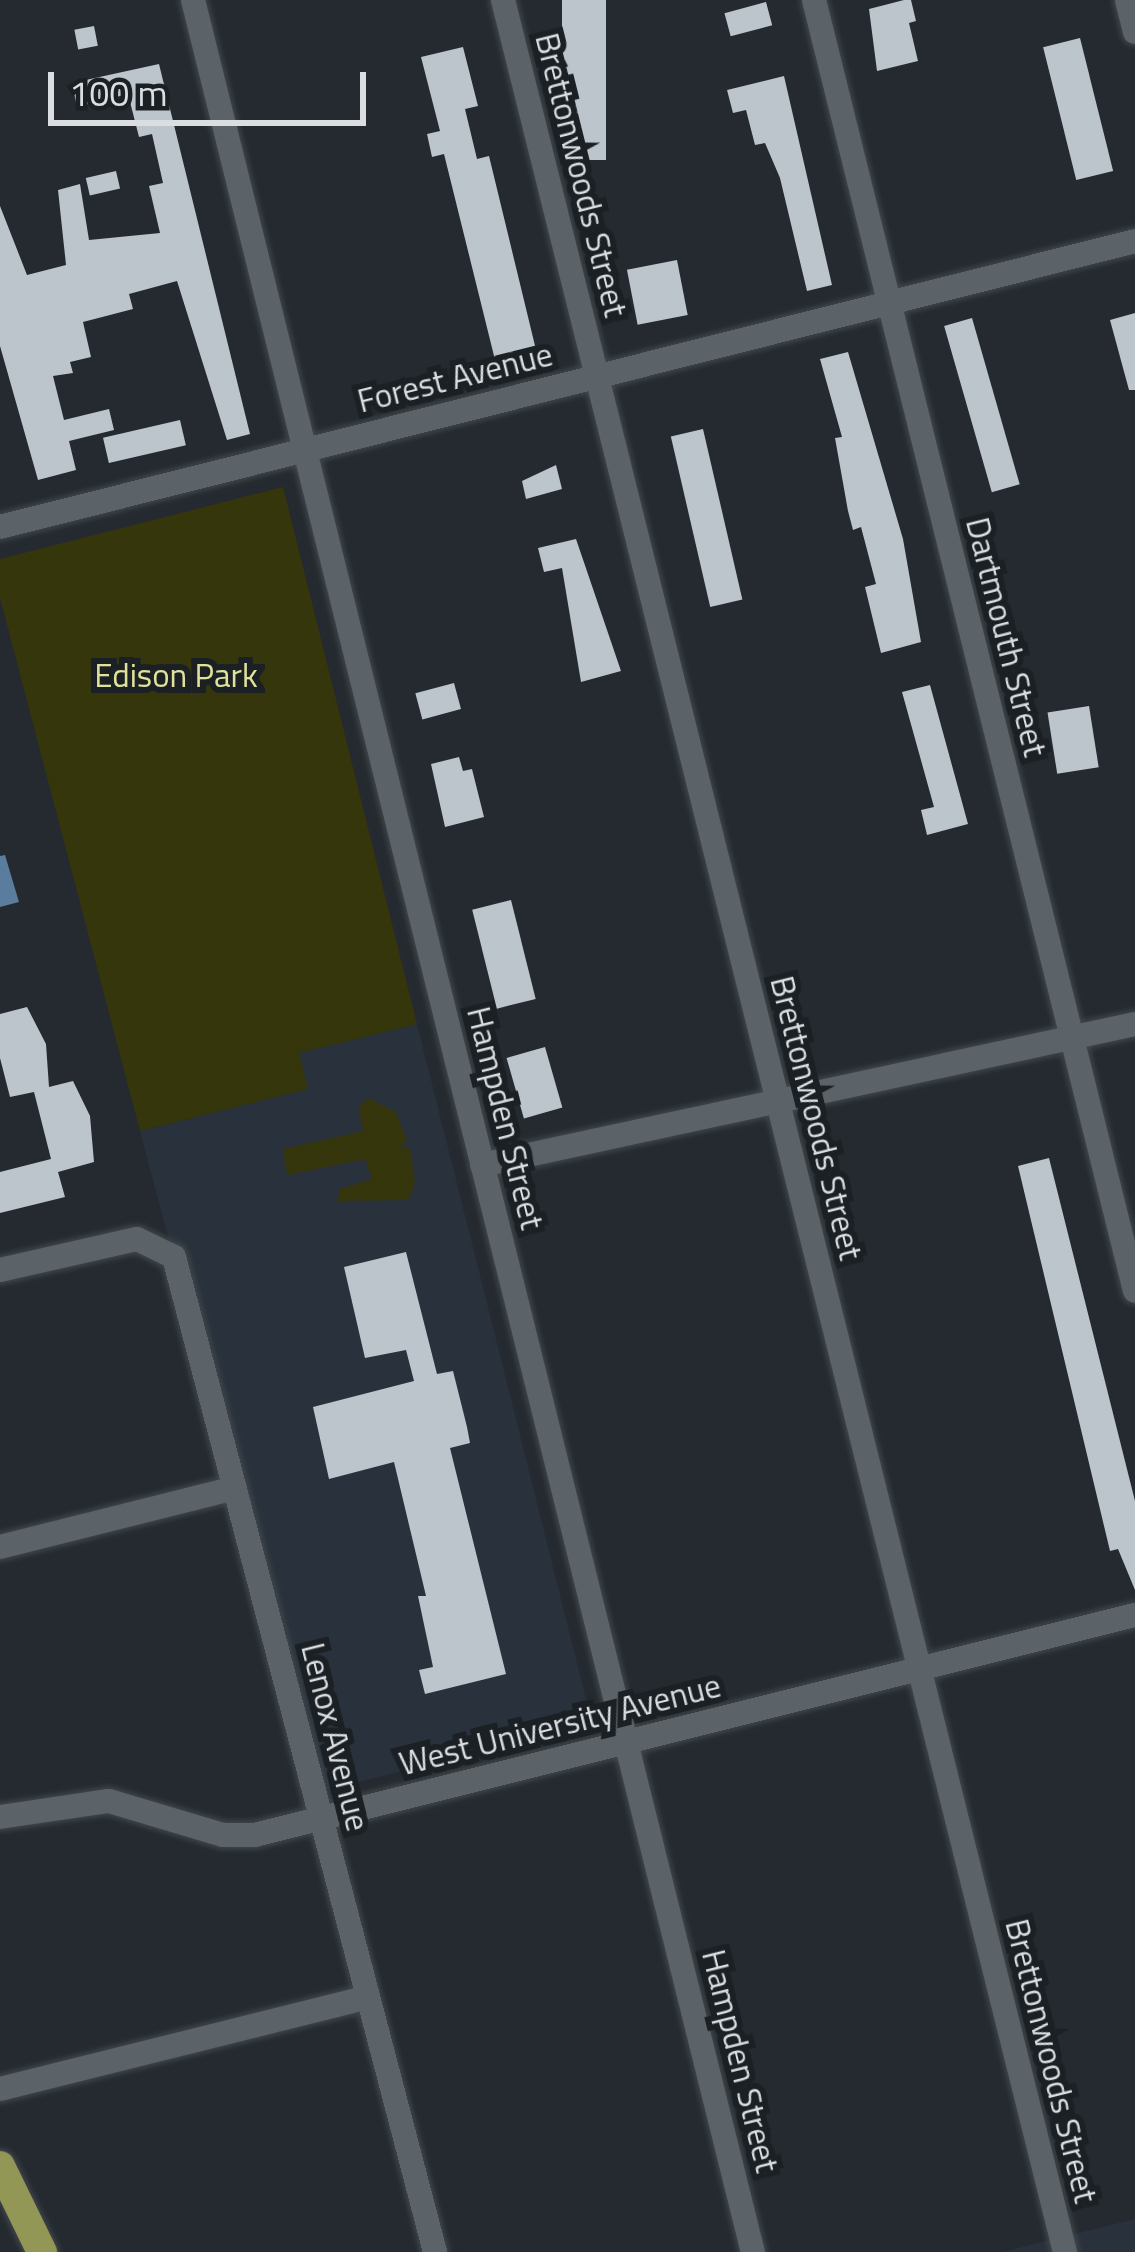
<!DOCTYPE html>
<html>
<head>
<meta charset="utf-8">
<style>
	body { margin:0 }
	#map { position:relative; width:1135px; height:2252px; overflow:hidden; background:#242a2f; font-family:"Titillium Web",sans-serif }
	div>[style] { position:absolute }
	.built>* { inset:0; background:#29323c }
	.green>* { inset:0; background:#36360c }
	.water>* { inset:0; background:#5a7c9d }
	.building>* { inset:0; background:#bdc5cc; transform-origin:0 0 }
	.roads { filter:drop-shadow(0 0 3px #42474c) drop-shadow(0 0 3px #42474c) }
	.minor>* { height:24px; margin:-12px; padding:0 12px; transform-origin:12px; border-radius:12px; background:#5b6268 }
	.major>* { height:30px; margin:-15px; padding:0 15px; transform-origin:15px; border-radius:15px; background:#939755 }
	span { translate:-50% -50%; white-space:nowrap; text-align:center; line-height:1.15; -webkit-text-stroke:12px #1b2025; paint-order:stroke }
	.street-label { font-size:33px; color:#dadee1 }
	.park-label { font-size:33px; color:#e0e299 }
	.scale { position:absolute; left:48px; top:72px; width:318px; height:54px; box-sizing:border-box; border:6px solid #dadee1; border-top:0; padding-left:15px; font-size:36px; line-height:42px; white-space:nowrap; color:#dadee1; -webkit-text-stroke:9px #1b2025; paint-order:stroke }
</style>
</head>
<body>
<div id="map">
	<div class="built">
		<i style="clip-path:polygon(417px 1024px,592px 1723px,315px 1793px,140px 1131px,307px 1089px,298px 1053px)"></i>
		<i style="clip-path:polygon(1135px 2219px,1135px 2252px,1003px 2252px,1034px 2244px)"></i>
	</div>
	<div class="green">
		<i style="clip-path:polygon(283px 487px,417px 1024px,299px 1053px,308px 1089px,140px 1131px,0 598px,0 559px)"></i>
		<i style="clip-path:polygon(368px 1098px,396px 1112px,407px 1141px,400px 1147px,410px 1147px,415px 1183px,408px 1200px,338px 1201px,339px 1189px,372px 1179px,365px 1159px,287px 1175px,283px 1149px,363px 1131px,359px 1107px)"></i>
	</div>
	<div class="water">
		<i style="clip-path:polygon(5px 855px,19px 902px,0 907px,0 856px)"></i>
	</div>
	<div class="building">
		<i style="left:562px;top:0;width:44px;height:160px"></i>
		<i style="clip-path:polygon(904px 0,911px 0,916px 21px,909px 23px,918px 61px,877px 71px,869px 9px)"></i>
		<i style="left:766px;top:2px;width:24px;height:43px;rotate:75deg"></i>
		<i style="left:94px;top:26px;width:20px;height:20px;rotate:79deg"></i>
		<i style="left:1080px;top:38px;width:137px;height:38px;rotate:76deg"></i>
		<i style="clip-path:polygon(463px 47px,478px 106px,465px 109px,477px 159px,489px 156px,538px 358px,497px 368px,444px 154px,432px 157px,427px 134px,440px 131px,421px 57px)"></i>
		<i style="clip-path:polygon(159px 64px,250px 434px,227px 440px,177px 281px,129px 294px,133px 309px,83px 322px,91px 357px,70px 362px,73px 373px,53px 376px,64px 420px,109px 409px,114px 430px,69px 441px,76px 470px,38px 480px,0 346px,0 206px,27px 275px,66px 265px,58px 190px,80px 184px,89px 240px,160px 233px,149px 186px,163px 183px,152px 134px,139px 137px,128px 94px,77px 107px,72px 83px)"></i>
		<i style="clip-path:polygon(784px 76px,832px 285px,807px 291px,780px 178px,765px 143px,755px 145px,746px 110px,733px 113px,727px 90px)"></i>
		<i style="left:116px;top:171px;width:18px;height:31px;rotate:77deg"></i>
		<i style="left:677px;top:260px;width:56px;height:51px;rotate:79deg"></i>
		<i style="clip-path:polygon(1135px 313px,1135px 390px,1129px 390px,1110px 320px)"></i>
		<i style="left:972px;top:318px;width:173px;height:29px;rotate:74deg"></i>
		<i style="clip-path:polygon(848px 352px,903px 539px,921px 642px,881px 653px,865px 587px,876px 584px,861px 527px,853px 530px,848px 511px,835px 438px,842px 437px,820px 359px)"></i>
		<i style="left:180px;top:420px;width:26px;height:79px;rotate:77deg"></i>
		<i style="left:703px;top:429px;width:175px;height:33px;rotate:77deg"></i>
		<i style="clip-path:polygon(556px 465px,562px 489px,526px 499px,522px 481px)"></i>
		<i style="clip-path:polygon(576px 539px,621px 671px,581px 682px,562px 568px,544px 572px,538px 548px)"></i>
		<i style="left:454px;top:683px;width:27px;height:40px;rotate:75deg"></i>
		<i style="clip-path:polygon(930px 685px,968px 824px,927px 835px,921px 810px,934px 807px,902px 692px)"></i>
		<i style="left:1089px;top:706px;width:62px;height:42px;rotate:81deg"></i>
		<i style="clip-path:polygon(459px 757px,463px 771px,472px 769px,484px 817px,445px 827px,431px 764px)"></i>
		<i style="left:511px;top:900px;width:102px;height:40px;rotate:76deg"></i>
		<i style="clip-path:polygon(27px 1007px,46px 1044px,49px 1087px,73px 1081px,90px 1116px,94px 1162px,58px 1172px,65px 1197px,0 1213px,0 1172px,51px 1159px,34px 1092px,10px 1097px,0 1058px,0 1014px)"></i>
		<i style="left:545px;top:1047px;width:63px;height:40px;rotate:74deg"></i>
		<i style="clip-path:polygon(1049px 1158px,1135px 1501px,1135px 1590px,1118px 1549px,1110px 1551px,1018px 1166px)"></i>
		<i style="clip-path:polygon(406px 1252px,437px 1374px,453px 1371px,467px 1427px,470px 1443px,450px 1448px,506px 1674px,425px 1694px,419px 1670px,433px 1667px,418px 1596px,426px 1596px,394px 1462px,329px 1479px,313px 1407px,414px 1381px,406px 1350px,365px 1358px,344px 1267px)"></i>
	</div>
	<div class="roads">
		<div class="minor">
			<i style="left:193px;top:0;width:2321px;rotate:76.04deg"></i>
			<i style="left:503px;top:0;width:2321px;rotate:75.99deg"></i>
			<i style="left:814px;top:0;width:1330px;rotate:76.04deg"></i>
			<i style="left:1127px;top:0;width:33px;rotate:76deg"></i>
			<i style="left:0;top:527px;width:1170px;rotate:-14.14deg"></i>
			<i style="left:482px;top:1165px;width:668px;rotate:-12.18deg"></i>
			<i style="left:0;top:1270px;width:140px;rotate:-12.8deg"></i>
			<i style="left:137px;top:1239px;width:41px;rotate:25.9deg"></i>
			<i style="left:174px;top:1257px;width:1029px;rotate:75.3deg"></i>
			<i style="left:0;top:1547px;width:242px;rotate:-14.1deg"></i>
			<i style="left:0;top:1817px;width:110px;rotate:-8.4deg"></i>
			<i style="left:109px;top:1801px;width:119px;rotate:16.6deg"></i>
			<i style="left:223px;top:1835px;width:32px"></i>
			<i style="left:255px;top:1835px;width:907px;rotate:-14.04deg"></i>
			<i style="left:0;top:2089px;width:379px;rotate:-14deg"></i>
		</div>
		<div class="major">
			<i style="left:0;top:2166px;width:96px;rotate:64deg"></i>
		</div>
	</div>
	<div class="street-label">
		<span style="left:581px;top:175px;rotate:76deg">Brettonwoods Street</span>
		<span style="left:455px;top:378px;rotate:-14deg">Forest Avenue</span>
		<span style="left:1006px;top:637px;rotate:76deg">Dartmouth Street</span>
		<span style="left:505px;top:1118px;rotate:76deg">Hampden Street</span>
		<span style="left:816px;top:1118px;rotate:76deg">Brettonwoods Street</span>
		<span style="left:560px;top:1725px;rotate:-14deg">West University Avenue</span>
		<span style="left:335px;top:1737px;rotate:76deg">Lenox Avenue</span>
		<span style="left:740px;top:2061px;rotate:76deg">Hampden Street</span>
		<span style="left:1051px;top:2061px;rotate:76deg">Brettonwoods Street</span>
	</div>
	<div class="park-label">
		<span style="left:176px;top:676px">Edison Park</span>
	</div>
	<div class="scale">100 m</div>
</div>
</body>
</html>
